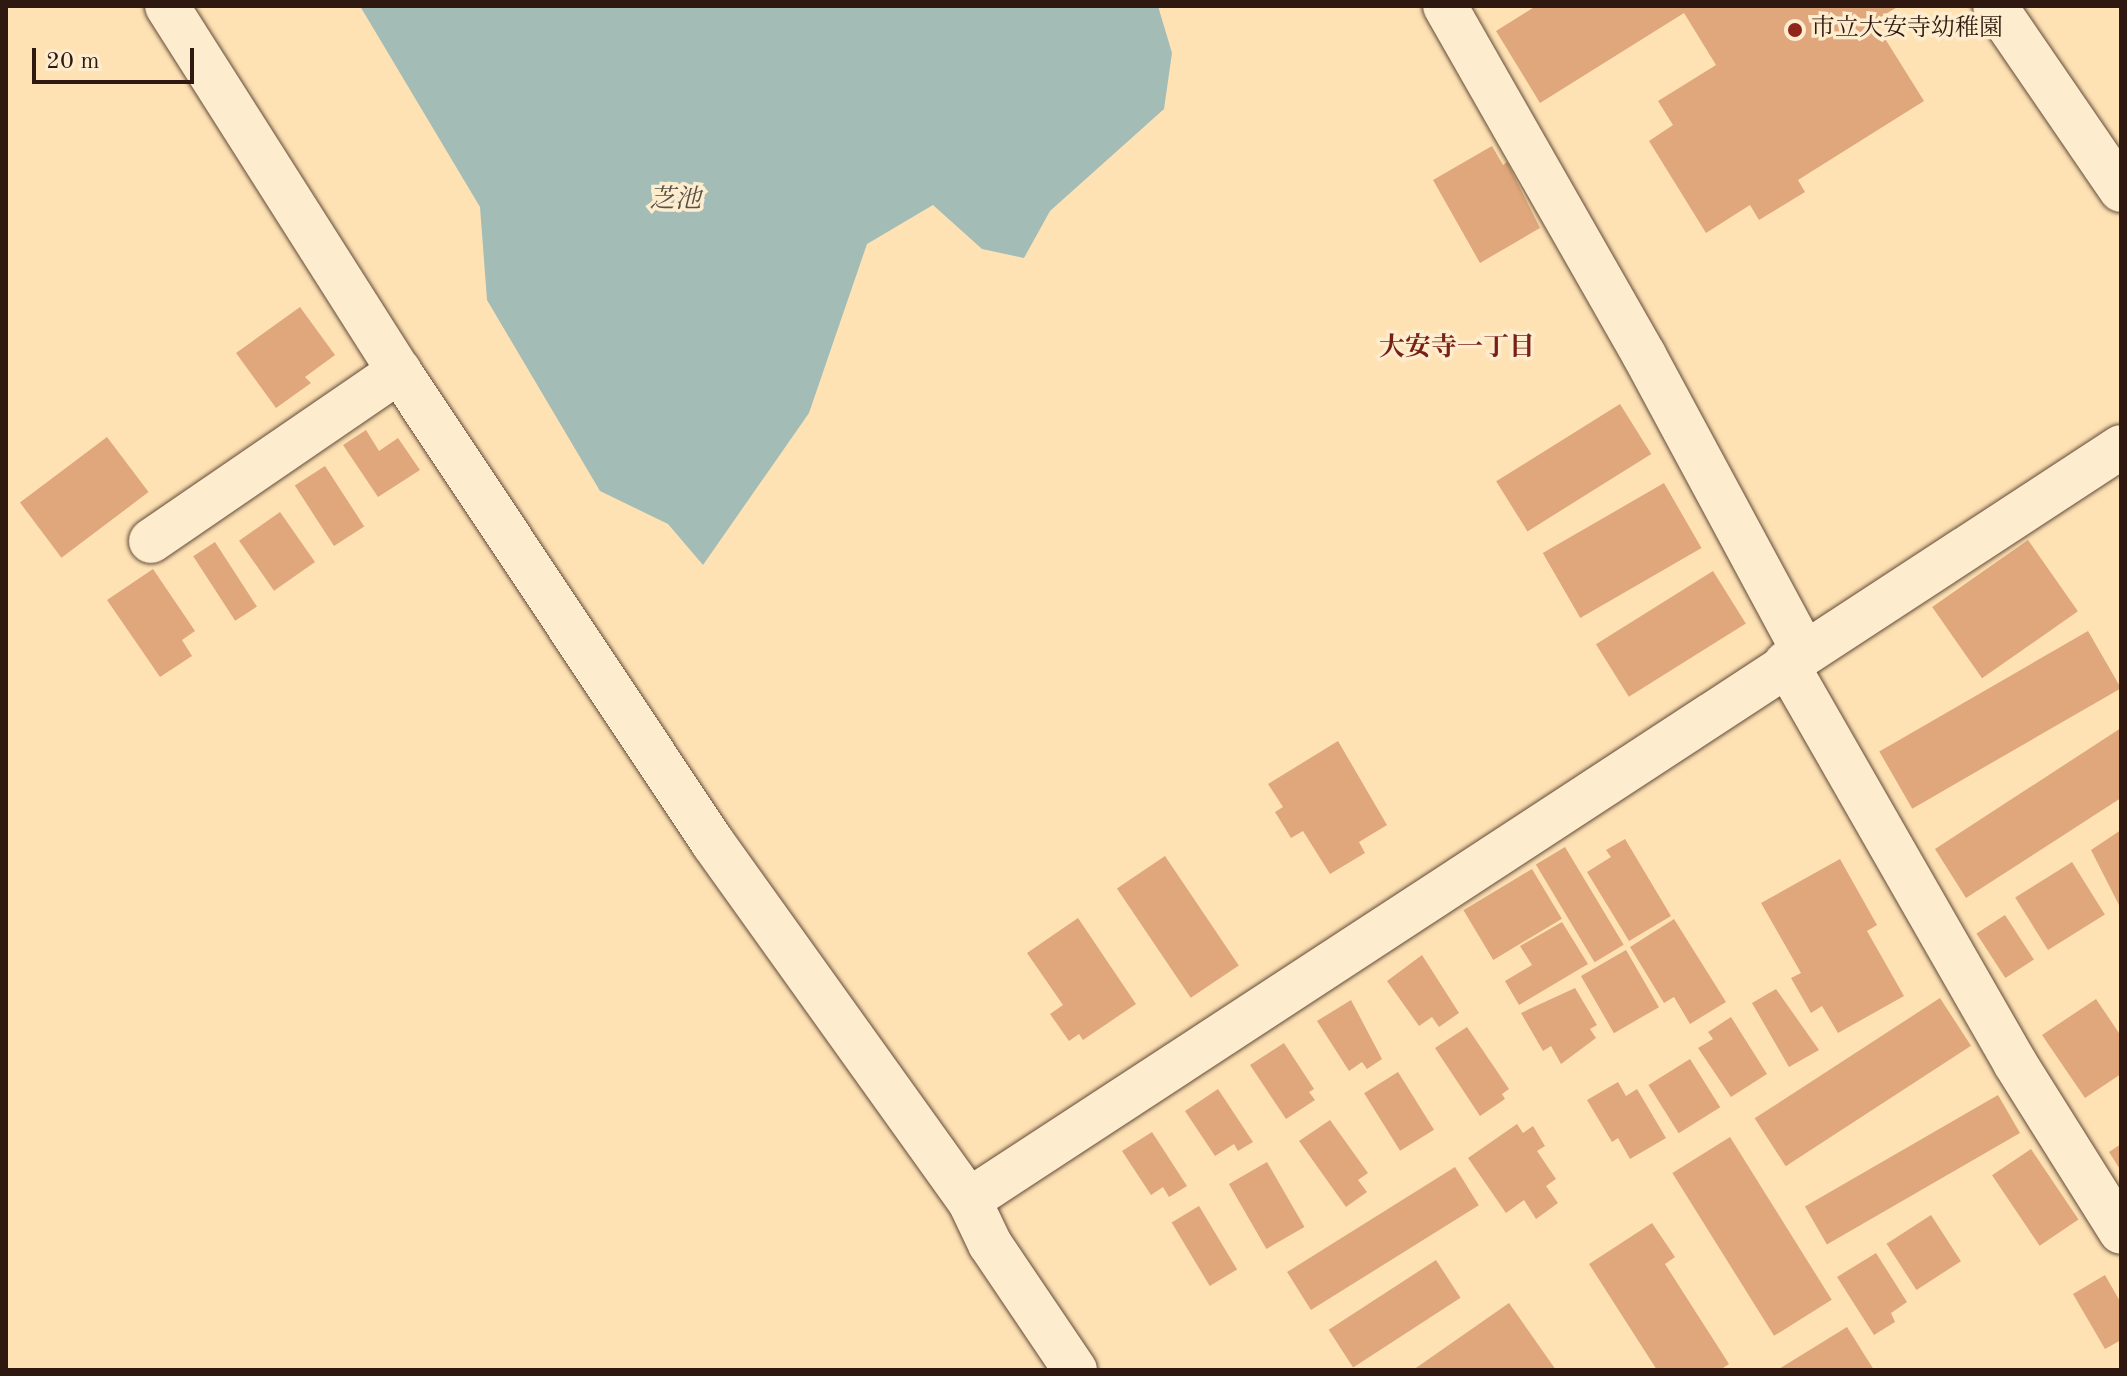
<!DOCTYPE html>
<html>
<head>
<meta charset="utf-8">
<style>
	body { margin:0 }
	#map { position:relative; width:2127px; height:1376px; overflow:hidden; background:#fee2b4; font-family:"Old Standard TT","Noto Serif JP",serif }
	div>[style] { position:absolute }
	.water>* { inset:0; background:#a3bcb6 }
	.building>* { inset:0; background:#dfa77b; transform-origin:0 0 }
	.roads { filter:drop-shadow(0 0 2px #634a38) drop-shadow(0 0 2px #634a38) }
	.minor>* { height:44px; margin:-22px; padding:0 22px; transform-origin:22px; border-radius:22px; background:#feecce }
	.dots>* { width:22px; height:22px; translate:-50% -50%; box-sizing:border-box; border:4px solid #feecce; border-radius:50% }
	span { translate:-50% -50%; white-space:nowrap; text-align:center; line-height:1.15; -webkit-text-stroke:7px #feecce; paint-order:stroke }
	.poi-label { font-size:24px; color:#2f180f }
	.left { translate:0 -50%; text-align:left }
	.water-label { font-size:26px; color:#585149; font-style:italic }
	.neighbourhood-label { font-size:26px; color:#7a1f14; font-weight:700 }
	.frame { position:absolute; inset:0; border:8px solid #2f180f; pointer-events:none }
	.scale { position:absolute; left:32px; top:48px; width:162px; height:36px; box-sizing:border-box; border:4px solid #2f180f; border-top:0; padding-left:10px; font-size:24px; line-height:28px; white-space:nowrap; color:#2f180f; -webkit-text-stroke:6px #feecce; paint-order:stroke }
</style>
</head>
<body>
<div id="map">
	<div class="water">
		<i style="clip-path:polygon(360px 6px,1158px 6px,1172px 53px,1164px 109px,1050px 211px,1024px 258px,982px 249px,933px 205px,867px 244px,809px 413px,703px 565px,668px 524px,600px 491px,487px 300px,480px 207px)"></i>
	</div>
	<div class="building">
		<i style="clip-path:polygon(1536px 6px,1899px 6px,1874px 21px,1924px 101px,1798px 180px,1805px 192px,1759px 220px,1750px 205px,1706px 233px,1649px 141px,1673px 125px,1658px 101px,1716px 65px,1684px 13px,1540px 103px,1496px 31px)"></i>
		<i style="clip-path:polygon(1492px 146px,1503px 165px,1507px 162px,1540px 228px,1480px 263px,1433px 180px)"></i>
		<i style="clip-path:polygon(300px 307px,335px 355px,305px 377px,311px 383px,276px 408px,236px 353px)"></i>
		<i style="left:1620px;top:404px;width:59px;height:146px;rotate:58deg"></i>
		<i style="clip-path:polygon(366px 430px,379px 451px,398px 438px,420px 470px,378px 497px,343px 445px)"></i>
		<i style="left:107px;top:437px;width:69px;height:109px;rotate:53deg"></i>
		<i style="left:325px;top:466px;width:72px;height:36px;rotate:57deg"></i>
		<i style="left:1664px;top:483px;width:75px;height:140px;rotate:60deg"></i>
		<i style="left:280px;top:512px;width:61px;height:50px;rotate:55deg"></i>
		<i style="left:2028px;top:540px;width:87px;height:117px;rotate:55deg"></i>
		<i style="left:215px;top:542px;width:77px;height:26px;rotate:57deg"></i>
		<i style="clip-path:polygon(153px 569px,195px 631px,182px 640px,192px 656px,160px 677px,107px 600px)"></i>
		<i style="left:1713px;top:571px;width:62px;height:138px;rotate:58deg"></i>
		<i style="left:2088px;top:631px;width:66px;height:241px;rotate:60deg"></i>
		<i style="clip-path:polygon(2121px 728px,2121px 798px,1966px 898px,1935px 849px)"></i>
		<i style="clip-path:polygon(1338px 741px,1387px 825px,1359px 842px,1365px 853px,1330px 874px,1303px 831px,1291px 838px,1275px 812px,1283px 807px,1268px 784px)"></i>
		<i style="clip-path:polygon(2121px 830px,2121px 909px,2091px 850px)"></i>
		<i style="clip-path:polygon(1625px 839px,1671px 916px,1629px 941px,1587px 872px,1611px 857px,1606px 850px)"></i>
		<i style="left:1565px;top:847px;width:114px;height:34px;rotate:59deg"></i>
		<i style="left:1165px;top:856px;width:132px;height:58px;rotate:56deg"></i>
		<i style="clip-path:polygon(1840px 859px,1877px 925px,1867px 931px,1904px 996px,1838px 1033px,1822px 1006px,1811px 1013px,1791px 978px,1801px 973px,1761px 903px)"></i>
		<i style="left:2072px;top:862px;width:62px;height:67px;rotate:58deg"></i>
		<i style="left:1532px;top:869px;width:58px;height:80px;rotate:59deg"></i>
		<i style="left:2005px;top:915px;width:53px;height:34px;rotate:57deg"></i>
		<i style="clip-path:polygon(1078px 918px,1136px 1004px,1083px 1040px,1079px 1034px,1069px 1041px,1050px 1014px,1063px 1005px,1027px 953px)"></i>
		<i style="clip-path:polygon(1674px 919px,1726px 1002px,1690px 1024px,1674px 997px,1664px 1003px,1630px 947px)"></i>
		<i style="clip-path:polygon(1562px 922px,1588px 964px,1519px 1005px,1505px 981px,1532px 965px,1520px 946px)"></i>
		<i style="left:1626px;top:950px;width:66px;height:52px;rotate:60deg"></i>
		<i style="clip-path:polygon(1422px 955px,1459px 1013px,1439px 1027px,1432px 1017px,1419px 1026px,1387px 981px)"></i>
		<i style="clip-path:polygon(1575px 988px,1597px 1025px,1590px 1029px,1596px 1038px,1561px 1064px,1551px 1046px,1543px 1051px,1521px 1013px)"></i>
		<i style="clip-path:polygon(1776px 989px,1819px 1050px,1789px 1067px,1752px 1003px)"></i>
		<i style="left:1940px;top:998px;width:57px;height:221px;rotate:57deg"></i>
		<i style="clip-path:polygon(2096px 999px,2121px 1036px,2121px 1074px,2085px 1098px,2042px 1035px)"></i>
		<i style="clip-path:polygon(1351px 1000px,1382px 1059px,1367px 1069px,1362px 1062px,1349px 1071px,1317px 1021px)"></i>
		<i style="clip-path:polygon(1731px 1017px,1767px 1074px,1731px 1097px,1698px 1048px,1713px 1039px,1708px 1032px)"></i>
		<i style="clip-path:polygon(1467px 1027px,1509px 1089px,1502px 1094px,1505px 1099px,1480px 1116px,1435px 1048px)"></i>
		<i style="clip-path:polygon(1284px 1043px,1314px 1089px,1309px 1092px,1315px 1100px,1286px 1119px,1250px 1065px)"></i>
		<i style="left:1690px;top:1059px;width:57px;height:49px;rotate:58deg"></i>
		<i style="left:1398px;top:1072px;width:68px;height:40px;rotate:58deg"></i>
		<i style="clip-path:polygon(1618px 1082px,1626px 1096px,1637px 1089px,1666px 1138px,1630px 1159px,1618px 1138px,1612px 1142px,1587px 1100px)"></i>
		<i style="clip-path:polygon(1218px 1089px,1253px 1142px,1238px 1151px,1234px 1144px,1215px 1156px,1185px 1111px)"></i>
		<i style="left:1998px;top:1095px;width:44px;height:223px;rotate:60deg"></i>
		<i style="clip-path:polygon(1330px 1120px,1368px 1173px,1358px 1180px,1367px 1192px,1346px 1207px,1299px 1141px)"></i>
		<i style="clip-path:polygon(1517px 1124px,1523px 1133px,1533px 1126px,1545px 1146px,1537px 1151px,1556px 1179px,1546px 1186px,1558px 1203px,1536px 1219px,1524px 1200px,1506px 1213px,1468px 1158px)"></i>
		<i style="clip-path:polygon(1152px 1132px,1187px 1186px,1169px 1197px,1163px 1187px,1151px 1195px,1122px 1151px)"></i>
		<i style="left:1730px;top:1137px;width:192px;height:68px;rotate:58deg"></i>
		<i style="clip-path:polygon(2121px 1144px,2121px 1171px,2109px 1152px)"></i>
		<i style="left:2031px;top:1149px;width:85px;height:47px;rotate:56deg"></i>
		<i style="left:1267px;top:1162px;width:75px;height:44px;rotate:60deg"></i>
		<i style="left:1455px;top:1167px;width:45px;height:198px;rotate:58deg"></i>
		<i style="left:1199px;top:1206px;width:74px;height:32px;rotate:59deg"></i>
		<i style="left:1931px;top:1215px;width:55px;height:53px;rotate:57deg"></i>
		<i style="clip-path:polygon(1652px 1223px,1675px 1257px,1665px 1264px,1729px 1364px,1720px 1370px,1657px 1370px,1589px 1264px)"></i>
		<i style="clip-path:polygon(1876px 1253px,1907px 1302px,1891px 1313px,1895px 1322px,1874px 1335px,1837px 1277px)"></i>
		<i style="left:1436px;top:1260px;width:45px;height:128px;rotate:57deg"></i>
		<i style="clip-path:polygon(2105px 1275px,2121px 1303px,2121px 1340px,2105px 1349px,2073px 1294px)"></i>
		<i style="clip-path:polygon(1509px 1303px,1556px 1370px,1413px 1370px)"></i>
		<i style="clip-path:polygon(1847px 1327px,1874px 1370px,1777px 1370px)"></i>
	</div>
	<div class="roads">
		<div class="minor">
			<i style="left:167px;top:6px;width:432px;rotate:57.6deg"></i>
			<i style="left:399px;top:371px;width:567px;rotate:56.37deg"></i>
			<i style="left:713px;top:843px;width:439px;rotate:54.4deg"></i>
			<i style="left:969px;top:1200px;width:49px;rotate:64.5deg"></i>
			<i style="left:990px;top:1244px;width:152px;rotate:56deg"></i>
			<i style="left:1445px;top:6px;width:402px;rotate:60.3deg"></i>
			<i style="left:1644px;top:355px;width:337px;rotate:61.7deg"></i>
			<i style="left:1995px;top:6px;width:223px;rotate:55.6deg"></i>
			<i style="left:151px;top:541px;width:301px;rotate:-34.4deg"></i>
			<i style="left:1786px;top:663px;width:461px;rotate:60.2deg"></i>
			<i style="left:2015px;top:1063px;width:199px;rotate:57.9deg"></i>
			<i style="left:969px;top:1200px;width:1376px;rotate:-33.17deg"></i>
		</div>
	</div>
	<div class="dots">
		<i style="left:1795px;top:30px;background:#8f2418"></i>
	</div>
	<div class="poi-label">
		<span class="left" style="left:1811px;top:30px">市立大安寺幼稚園</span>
	</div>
	<div class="water-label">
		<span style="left:675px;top:201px">芝池</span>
	</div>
	<div class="neighbourhood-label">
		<span style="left:1457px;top:349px">大安寺一丁目</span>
	</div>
	<div class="frame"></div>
	<div class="scale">20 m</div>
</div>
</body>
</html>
